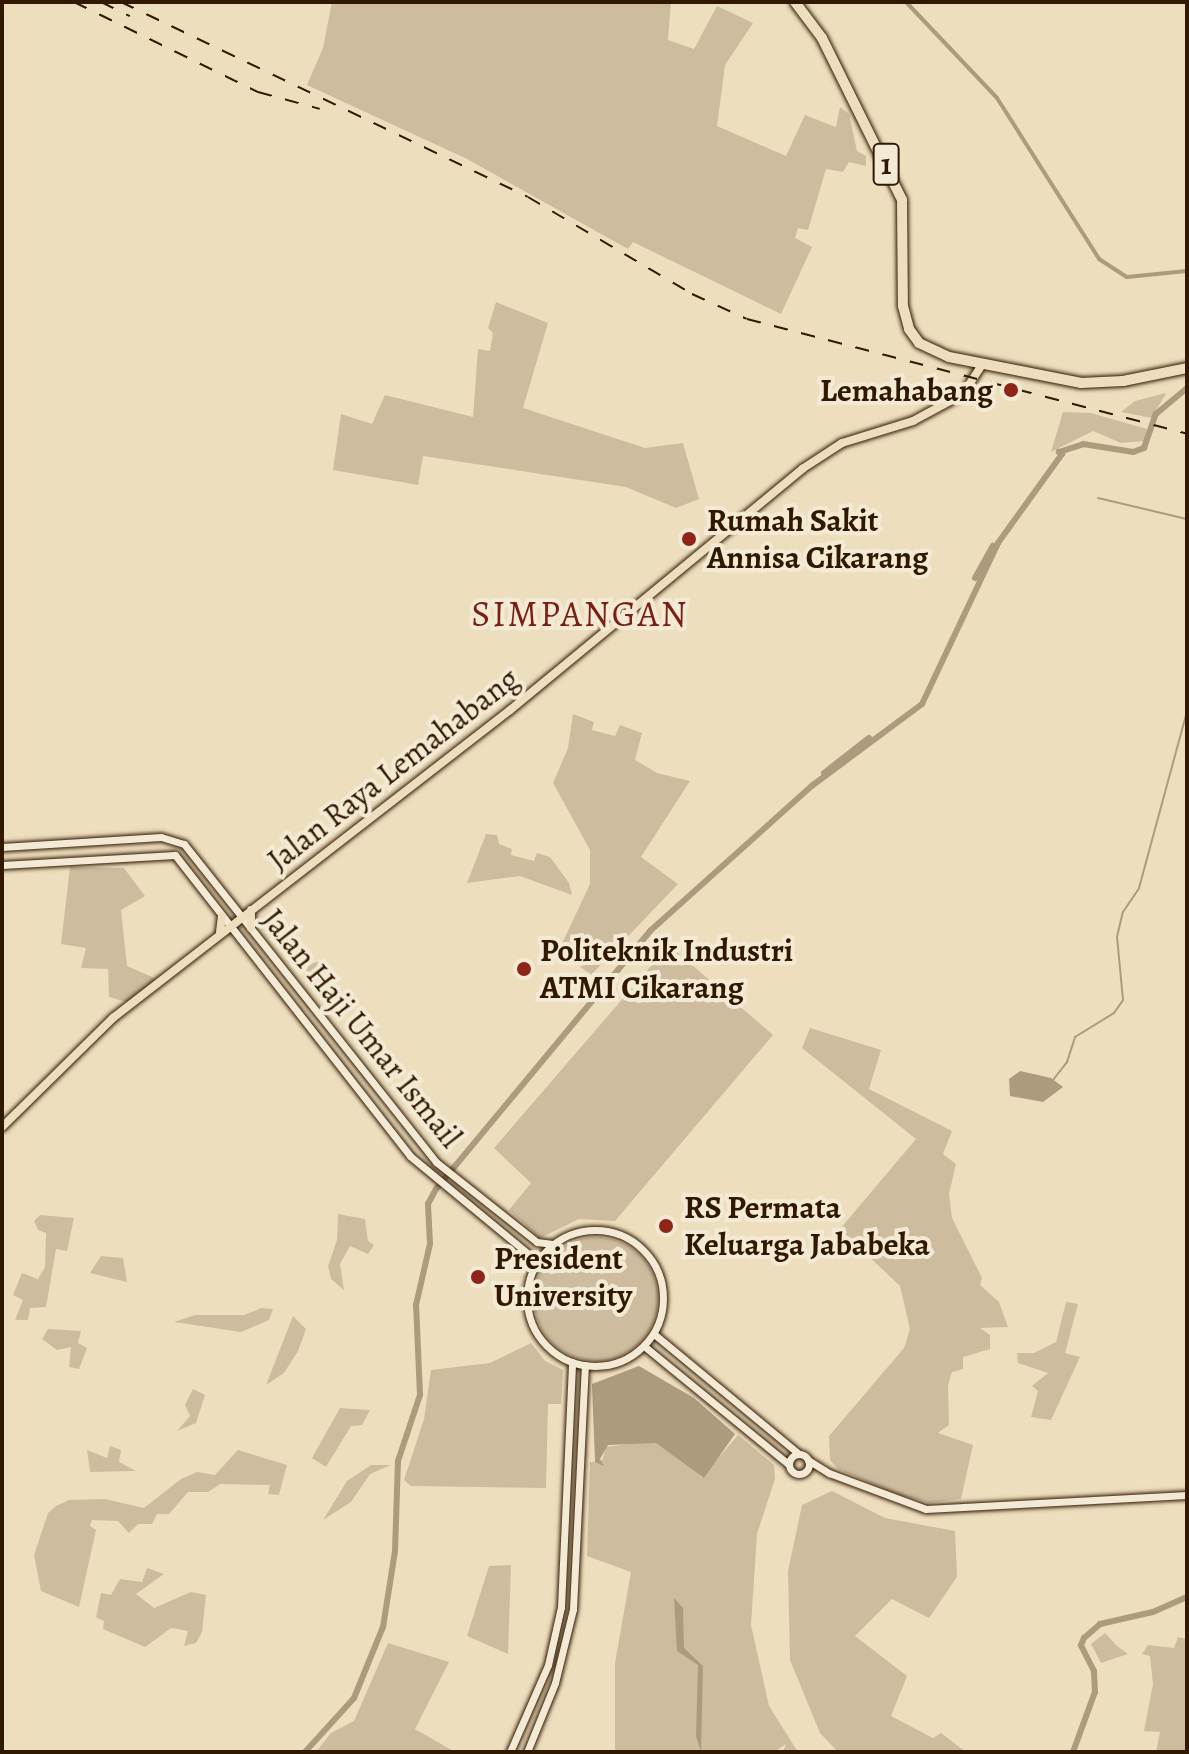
<!DOCTYPE html>
<html>
<head>
<meta charset="utf-8">
<style>
	body { margin:0 }
	#map { position:relative; width:1189px; height:1754px; overflow:hidden; background:#eddfbe; font-family:Alegreya,serif }
	div>[style] { position:absolute }
	.green>* { inset:0; background:#cdbd9e }
	.round { border-radius:50% }
	.water>* { inset:0; background:#ad9b7d }
	.stream>* { height:2px; margin:-1px; padding:0 1px; transform-origin:1px; border-radius:1px; background:#ad9b7d }
	.canal>* { height:4px; margin:-2px; padding:0 2px; transform-origin:2px; border-radius:2px; background:#ad9b7d }
	.river>* { height:6px; margin:-3px; padding:0 3px; transform-origin:3px; border-radius:3px; background:#ad9b7d }
	.roads { filter:drop-shadow(0 0 2px #311800) drop-shadow(0 0 2px #311800) }
	.secondary>* { height:7px; margin:-3.5px; padding:0 3.5px; transform-origin:3.5px; border-radius:3.5px; background:#f3ead5 }
	.secondary>.ring { margin:-3.5px; padding:0; box-sizing:content-box; background:none; border:7px solid #f3ead5; border-radius:50% }
	.primary>* { height:8px; margin:-4px; padding:0 4px; transform-origin:4px; border-radius:4px; background:#eddfbe }
	.highway>* { height:10px; margin:-5px; padding:0 5px; transform-origin:5px; border-radius:5px; background:#eddfbe }
	.rail>* { height:2px; margin-top:-1px; transform-origin:0; background:repeating-linear-gradient(90deg,#311800 0 14px,transparent 0 28px) }
	.dots>* { width:22px; height:22px; translate:-50% -50%; box-sizing:border-box; border:4px solid #f3ead5; border-radius:50% }
	span { translate:-50% -50%; white-space:nowrap; text-align:center; line-height:1.15; -webkit-text-stroke:8px #f3ead5; paint-order:stroke }
	.shield-label span { padding:2px 6px; background:#f3ead5; border:2px solid; border-radius:6px; -webkit-text-stroke-width:0 }
	.shield-label { font-size:30px; color:#311800; font-weight:700 }
	.poi-label { font-size:32px; color:#311800; font-weight:700 }
	.right { translate:-100% -50%; text-align:right }
	.left { translate:0 -50%; text-align:left }
	.street-label { font-size:32px; color:#311800 }
	.quarter-label { font-size:36px; color:#7a1f14; letter-spacing:2px }
	.frame { position:absolute; inset:0; border:4px solid #311800; pointer-events:none }
</style>
</head>
<body>
<div id="map">
	<div class="green">
		<i style="clip-path:polygon(332px 2px,671px 2px,668px 40px,694px 49px,717px 6px,753px 23px,725px 65px,717px 126px,786px 156px,805px 115px,836px 127px,840px 107px,849px 114px,857px 151px,866px 156px,866px 166px,849px 162px,843px 172px,826px 169px,808px 230px,798px 228px,795px 238px,812px 247px,781px 314px,633px 242px,628px 249px,467px 159px,307px 85px,323px 48px)"></i>
		<i style="clip-path:polygon(496px 302px,548px 323px,523px 408px,645px 448px,683px 443px,699px 499px,676px 508px,626px 487px,423px 456px,418px 485px,333px 470px,341px 414px,372px 424px,385px 395px,473px 417px,478px 349px,490px 351px,493px 333px,488px 328px)"></i>
		<i style="clip-path:polygon(1166px 393px,1152px 418px,1121px 412px,1135px 401px)"></i>
		<i style="clip-path:polygon(1063px 412px,1091px 413px,1147px 429px,1145px 441px,1121px 443px,1093px 431px,1051px 452px)"></i>
		<i style="clip-path:polygon(573px 714px,594px 722px,592px 730px,615px 736px,620px 725px,642px 733px,635px 760px,657px 773px,690px 781px,641px 857px,678px 884px,591px 975px,559px 950px,590px 884px,590px 850px,553px 783px,568px 748px)"></i>
		<i style="clip-path:polygon(486px 834px,497px 835px,499px 844px,512px 849px,511px 855px,534px 861px,537px 853px,550px 857px,569px 883px,572px 895px,520px 876px,467px 883px)"></i>
		<i style="clip-path:polygon(70px 867px,124px 868px,145px 896px,121px 910px,127px 966px,157px 979px,127px 1002px,109px 997px,108px 969px,81px 968px,86px 948px,61px 944px)"></i>
		<i style="clip-path:polygon(669px 945px,773px 1035px,615px 1221px,579px 1219px,540px 1238px,509px 1210px,531px 1183px,494px 1148px)"></i>
		<i class="round" style="left:306px;top:962px;width:24px;height:24px"></i>
		<i style="clip-path:polygon(810px 1028px,881px 1050px,869px 1089px,952px 1131px,943px 1154px,956px 1164px,949px 1194px,952px 1218px,982px 1278px,980px 1285px,999px 1302px,1008px 1327px,980px 1328px,990px 1335px,990px 1349px,963px 1357px,963px 1369px,952px 1372px,948px 1385px,949px 1425px,938px 1433px,973px 1445px,961px 1499px,929px 1503px,897px 1494px,838px 1469px,830px 1460px,829px 1436px,904px 1348px,910px 1329px,900px 1286px,840px 1229px,916px 1139px,802px 1048px)"></i>
		<i style="clip-path:polygon(338px 1214px,365px 1219px,368px 1241px,374px 1245px,368px 1254px,350px 1246px,340px 1264px,344px 1290px,331px 1279px,328px 1266px,337px 1240px)"></i>
		<i style="clip-path:polygon(40px 1215px,74px 1218px,67px 1251px,56px 1249px,46px 1307px,30px 1308px,28px 1320px,15px 1320px,23px 1300px,13px 1295px,22px 1273px,38px 1279px,45px 1267px,46px 1233px,38px 1230px,34px 1221px)"></i>
		<i class="round" style="left:534px;top:1237px;width:124px;height:124px"></i>
		<i style="clip-path:polygon(101px 1256px,123px 1258px,127px 1282px,90px 1273px)"></i>
		<i style="clip-path:polygon(1066px 1302px,1078px 1304px,1065px 1353px,1080px 1357px,1051px 1420px,1031px 1417px,1038px 1391px,1032px 1386px,1048px 1373px,1018px 1363px,1017px 1353px,1034px 1353px,1056px 1342px)"></i>
		<i style="clip-path:polygon(262px 1308px,273px 1309px,269px 1320px,241px 1332px,174px 1322px,195px 1315px,244px 1315px)"></i>
		<i style="clip-path:polygon(293px 1316px,306px 1329px,298px 1351px,284px 1373px,266px 1385px)"></i>
		<i style="clip-path:polygon(48px 1329px,81px 1331px,78px 1343px,87px 1348px,79px 1369px,69px 1367px,71px 1347px,57px 1350px,42px 1339px)"></i>
		<i style="clip-path:polygon(531px 1343px,545px 1361px,563px 1370px,561px 1404px,548px 1404px,546px 1488px,411px 1486px,404px 1480px,424px 1419px,431px 1370px,490px 1363px)"></i>
		<i style="clip-path:polygon(193px 1389px,205px 1395px,196px 1423px,177px 1431px,190px 1416px,185px 1405px)"></i>
		<i style="clip-path:polygon(340px 1408px,370px 1410px,362px 1425px,351px 1426px,326px 1467px,312px 1458px)"></i>
		<i style="clip-path:polygon(738px 1435px,774px 1465px,775px 1479px,757px 1534px,751px 1625px,769px 1706px,798px 1752px,783px 1752px,786px 1744px,774px 1752px,615px 1752px,615px 1663px,631px 1572px,587px 1556px,590px 1462px,602px 1461px,606px 1447px,649px 1441px,660px 1443px,702px 1477px)"></i>
		<i style="clip-path:polygon(110px 1446px,121px 1450px,119px 1462px,136px 1471px,90px 1472px,87px 1450px,107px 1458px)"></i>
		<i style="clip-path:polygon(238px 1450px,287px 1465px,279px 1495px,268px 1494px,270px 1485px,220px 1484px,208px 1492px,188px 1492px,169px 1514px,157px 1514px,152px 1524px,138px 1524px,129px 1533px,118px 1521px,92px 1520px,90px 1526px,96px 1530px,79px 1607px,41px 1591px,34px 1555px,48px 1513px,56px 1506px,69px 1500px,105px 1499px,144px 1508px,181px 1479px,197px 1472px,215px 1475px)"></i>
		<i style="clip-path:polygon(371px 1465px,391px 1465px,370px 1474px,351px 1502px,323px 1520px,347px 1481px)"></i>
		<i style="clip-path:polygon(832px 1491px,885px 1518px,955px 1531px,957px 1577px,929px 1618px,892px 1599px,855px 1636px,907px 1676px,891px 1716px,933px 1738px,941px 1733px,966px 1752px,838px 1752px,820px 1733px,790px 1660px,788px 1571px,802px 1505px)"></i>
		<i style="clip-path:polygon(511px 1565px,508px 1654px,467px 1636px,489px 1566px)"></i>
		<i style="clip-path:polygon(147px 1568px,164px 1574px,136px 1594px,154px 1608px,191px 1592px,206px 1595px,202px 1632px,196px 1643px,184px 1646px,188px 1631px,171px 1628px,145px 1647px,103px 1629px,104px 1621px,96px 1617px,101px 1593px,111px 1595px,120px 1579px,142px 1582px)"></i>
		<i style="clip-path:polygon(1105px 1633px,1117px 1646px,1128px 1654px,1101px 1663px,1091px 1644px)"></i>
		<i style="clip-path:polygon(1178px 1637px,1187px 1639px,1187px 1752px,1156px 1752px,1160px 1732px,1144px 1731px,1153px 1684px,1150px 1656px,1142px 1654px,1148px 1645px,1174px 1648px)"></i>
		<i style="clip-path:polygon(388px 1643px,449px 1662px,415px 1729px,455px 1752px,316px 1752px,331px 1733px,354px 1721px)"></i>
	</div>
	<div class="water">
		<i style="clip-path:polygon(1020px 1071px,1051px 1078px,1063px 1087px,1043px 1102px,1010px 1096px,1009px 1079px)"></i>
		<i style="clip-path:polygon(639px 1366px,694px 1398px,735px 1434px,704px 1478px,656px 1443px,608px 1445px,600px 1459px,604px 1466px,595px 1462px,592px 1384px)"></i>
		<i style="clip-path:polygon(674px 1598px,683px 1608px,684px 1648px,703px 1666px,701px 1752px,696px 1736px,698px 1665px,677px 1651px)"></i>
	</div>
	<div class="stream">
		<i style="left:1098px;top:498px;width:91px;rotate:13.3deg"></i>
		<i style="left:1053px;top:1080px;width:23px;rotate:-52deg"></i>
		<i style="left:1067px;top:1062px;width:26px;rotate:-72deg"></i>
		<i style="left:1075px;top:1037px;width:46px;rotate:-31.6deg"></i>
		<i style="left:1114px;top:1013px;width:16px;rotate:-55deg"></i>
		<i style="left:1123px;top:1000px;width:63px;rotate:-95.4deg"></i>
		<i style="left:1117px;top:937px;width:26px;rotate:-77deg"></i>
		<i style="left:1123px;top:912px;width:29px;rotate:-56deg"></i>
		<i style="left:1139px;top:888px;width:183px;rotate:-74.8deg"></i>
	</div>
	<div class="canal">
		<i style="left:906px;top:2px;width:132px;rotate:46.5deg"></i>
		<i style="left:997px;top:98px;width:191px;rotate:57.6deg"></i>
		<i style="left:1099px;top:259px;width:33px;rotate:33deg"></i>
		<i style="left:1127px;top:277px;width:60px;rotate:-5.7deg"></i>
	</div>
	<div class="river">
		<i style="left:1059px;top:452px;width:25px;rotate:-18deg"></i>
		<i style="left:1083px;top:444px;width:51px;rotate:9.1deg"></i>
		<i style="left:1133px;top:452px;width:12px;rotate:-20deg"></i>
		<i style="left:1144px;top:448px;width:36px;rotate:-71deg"></i>
		<i style="left:1156px;top:414px;width:40px;rotate:-40deg"></i>
		<i style="left:975px;top:578px;width:37px;rotate:-61deg"></i>
		<i style="left:824px;top:773px;width:57px;rotate:-37.9deg"></i>
		<i style="left:305px;top:1752px;width:73px;rotate:-47.8deg"></i>
		<i style="left:354px;top:1698px;width:77px;rotate:-67.8deg"></i>
		<i style="left:383px;top:1627px;width:77px;rotate:-81deg"></i>
		<i style="left:395px;top:1551px;width:90px;rotate:-88.1deg"></i>
		<i style="left:398px;top:1461px;width:70px;rotate:-71.6deg"></i>
		<i style="left:420px;top:1395px;width:90px;rotate:-92.5deg"></i>
		<i style="left:416px;top:1305px;width:63px;rotate:-77.1deg"></i>
		<i style="left:430px;top:1244px;width:40px;rotate:-92.9deg"></i>
		<i style="left:428px;top:1204px;width:17px;rotate:-62deg"></i>
		<i style="left:436px;top:1189px;width:335px;rotate:-50.3deg"></i>
		<i style="left:650px;top:931px;width:219px;rotate:-41.9deg"></i>
		<i style="left:813px;top:785px;width:136px;rotate:-36.6deg"></i>
		<i style="left:922px;top:704px;width:178px;rotate:-64.7deg"></i>
		<i style="left:998px;top:543px;width:110px;rotate:-54.3deg"></i>
		<i style="left:1062px;top:454px;width:4px;rotate:-146deg"></i>
		<i style="left:1073px;top:1752px;width:64px;rotate:-69.9deg"></i>
		<i style="left:1095px;top:1692px;width:21px;rotate:-93deg"></i>
		<i style="left:1094px;top:1671px;width:29px;rotate:-117deg"></i>
		<i style="left:1081px;top:1645px;width:8px;rotate:-67deg"></i>
		<i style="left:1084px;top:1638px;width:21px;rotate:-41deg"></i>
		<i style="left:1100px;top:1624px;width:54px;rotate:-12.8deg"></i>
		<i style="left:1153px;top:1612px;width:37px;rotate:-24deg"></i>
	</div>
	<div class="roads">
		<div class="secondary">
			<i style="left:2px;top:847px;width:159px;rotate:-3.6deg"></i>
			<i style="left:161px;top:837px;width:24px;rotate:17deg"></i>
			<i style="left:184px;top:844px;width:406px;rotate:51.6deg"></i>
			<i style="left:436px;top:1162px;width:129px;rotate:38.4deg"></i>
			<i style="left:537px;top:1242px;width:16px;rotate:7deg"></i>
			<i style="left:2px;top:865px;width:173px;rotate:-3.3deg"></i>
			<i style="left:175px;top:855px;width:382px;rotate:52deg"></i>
			<i style="left:410px;top:1156px;width:165px;rotate:39.6deg"></i>
			<i class="ring" style="left:527px;top:1230px;width:129px;height:129px"></i>
			<i style="left:654px;top:1334px;width:188px;rotate:39.6deg"></i>
			<i style="left:644px;top:1346px;width:186px;rotate:39.3deg"></i>
			<i class="ring" style="left:789px;top:1454px;width:13px;height:13px"></i>
			<i style="left:808px;top:1460px;width:25px;rotate:32deg"></i>
			<i style="left:829px;top:1473px;width:103px;rotate:20.4deg"></i>
			<i style="left:926px;top:1509px;width:261px;rotate:-3.1deg"></i>
			<i style="left:510px;top:1752px;width:95px;rotate:-66.4deg"></i>
			<i style="left:548px;top:1665px;width:59px;rotate:-77.4deg"></i>
			<i style="left:561px;top:1607px;width:245px;rotate:-87.4deg"></i>
			<i style="left:527px;top:1752px;width:74px;rotate:-67.9deg"></i>
			<i style="left:555px;top:1683px;width:76px;rotate:-76.3deg"></i>
			<i style="left:573px;top:1609px;width:244px;rotate:-87.2deg"></i>
		</div>
		<div class="primary">
			<i style="left:251px;top:910px;width:18px;rotate:90deg"></i>
			<i style="left:220px;top:932px;width:16px;rotate:-83deg"></i>
			<i style="left:2px;top:1127px;width:156px;rotate:-44.5deg"></i>
			<i style="left:113px;top:1018px;width:502px;rotate:-37.8deg"></i>
			<i style="left:510px;top:710px;width:379px;rotate:-39.5deg"></i>
			<i style="left:802px;top:469px;width:48px;rotate:-33deg"></i>
			<i style="left:842px;top:443px;width:74px;rotate:-17.2deg"></i>
			<i style="left:913px;top:421px;width:57px;rotate:-28.4deg"></i>
			<i style="left:963px;top:394px;width:35px;rotate:-57deg"></i>
		</div>
		<div class="highway">
			<i style="left:795px;top:2px;width:45px;rotate:53.1deg"></i>
			<i style="left:822px;top:38px;width:181px;rotate:63.7deg"></i>
			<i style="left:902px;top:200px;width:106px;rotate:89.5deg"></i>
			<i style="left:903px;top:306px;width:24px;rotate:75deg"></i>
			<i style="left:909px;top:329px;width:17px;rotate:54deg"></i>
			<i style="left:919px;top:343px;width:33px;rotate:25deg"></i>
			<i style="left:949px;top:357px;width:135px;rotate:11.1deg"></i>
			<i style="left:1081px;top:383px;width:42px;rotate:-2.7deg"></i>
			<i style="left:1123px;top:381px;width:65px;rotate:-11.5deg"></i>
		</div>
	</div>
	<div class="rail">
		<i style="left:74px;top:2px;width:205px;rotate:26.1deg"></i>
		<i style="left:258px;top:92px;width:64px;rotate:15.3deg"></i>
		<i style="left:101px;top:2px;width:32px;rotate:26deg"></i>
		<i style="left:121px;top:2px;width:451px;rotate:25.6deg"></i>
		<i style="left:528px;top:197px;width:191px;rotate:30.6deg"></i>
		<i style="left:692px;top:294px;width:60px;rotate:24.4deg"></i>
		<i style="left:747px;top:319px;width:455px;rotate:14.6deg"></i>
	</div>
	<div class="dots">
		<i style="left:1011px;top:390px;background:#8f2418"></i>
		<i style="left:689px;top:539px;background:#8f2418"></i>
		<i style="left:524px;top:969px;background:#8f2418"></i>
		<i style="left:666px;top:1226px;background:#8f2418"></i>
		<i style="left:478px;top:1277px;background:#8f2418"></i>
	</div>
	<div class="shield-label">
		<span style="left:886px;top:164px">1</span>
	</div>
	<div class="poi-label">
		<span class="right" style="left:993px;top:390px">Lemahabang</span>
		<span class="left" style="left:707px;top:539px">Rumah Sakit<br>Annisa Cikarang</span>
		<span class="left" style="left:540px;top:969px">Politeknik Industri<br>ATMI Cikarang</span>
		<span class="left" style="left:684px;top:1226px">RS Permata<br>Keluarga Jababeka</span>
		<span class="left" style="left:494px;top:1277px">President<br>University</span>
	</div>
	<div class="street-label">
		<span style="left:393px;top:769px;rotate:-38deg">Jalan Raya Lemahabang</span>
		<span style="left:362px;top:1028px;rotate:51deg">Jalan Haji Umar Ismail</span>
	</div>
	<div class="quarter-label">
		<span style="left:580px;top:614px">SIMPANGAN</span>
	</div>
	<div class="frame"></div>
</div>
</body>
</html>
